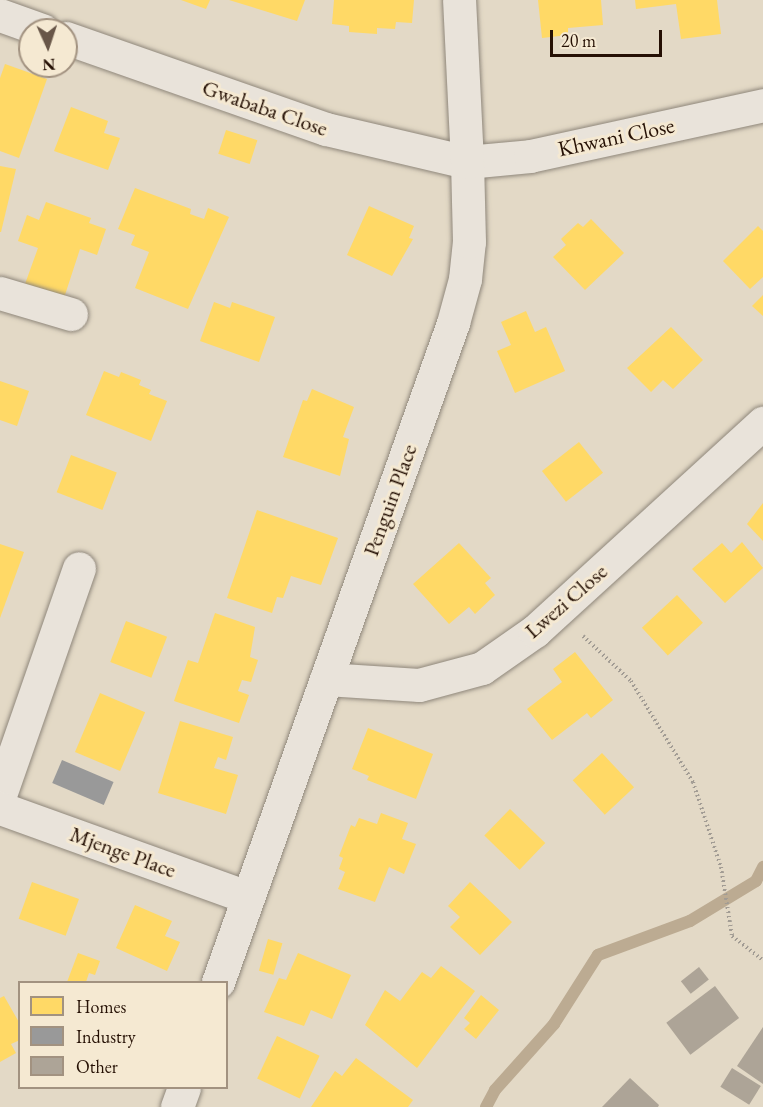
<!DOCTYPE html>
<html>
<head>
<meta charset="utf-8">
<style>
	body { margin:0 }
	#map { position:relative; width:763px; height:1107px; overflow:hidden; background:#e3d9c6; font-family:"EB Garamond",serif }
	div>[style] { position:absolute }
	.homes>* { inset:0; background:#ffd966; transform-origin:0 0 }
	.industry>* { inset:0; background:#999; transform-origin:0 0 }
	.stream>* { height:12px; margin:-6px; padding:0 6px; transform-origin:6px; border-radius:6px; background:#bcab92 }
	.building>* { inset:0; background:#ada497; transform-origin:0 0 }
	.path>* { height:4px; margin-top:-2px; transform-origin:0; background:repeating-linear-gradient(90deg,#a29c94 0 1.5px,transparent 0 4.5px) }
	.roads { filter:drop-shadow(0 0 2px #8f877b) drop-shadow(0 0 2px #8f877b) }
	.minor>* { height:33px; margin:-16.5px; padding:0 16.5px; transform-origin:16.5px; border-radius:16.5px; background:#e9e3da }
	span { translate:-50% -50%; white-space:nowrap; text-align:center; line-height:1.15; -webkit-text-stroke:6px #f5e9d2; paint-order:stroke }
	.street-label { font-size:22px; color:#251004 }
	.legend { position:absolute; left:18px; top:981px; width:210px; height:108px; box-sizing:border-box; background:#f5e9d2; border:2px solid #a29280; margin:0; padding:8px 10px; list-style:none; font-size:18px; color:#251004 }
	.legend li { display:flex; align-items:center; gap:12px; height:30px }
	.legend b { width:30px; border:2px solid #a29280 }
	.north { position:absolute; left:18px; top:18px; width:60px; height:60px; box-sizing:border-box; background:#f5e9d2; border:2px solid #a29280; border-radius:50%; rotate:177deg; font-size:16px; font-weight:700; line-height:24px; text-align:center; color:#251004 }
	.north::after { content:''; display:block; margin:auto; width:21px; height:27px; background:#685648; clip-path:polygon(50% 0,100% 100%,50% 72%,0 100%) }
	.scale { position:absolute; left:550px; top:30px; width:112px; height:27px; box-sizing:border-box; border:3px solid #251004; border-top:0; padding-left:8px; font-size:18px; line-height:21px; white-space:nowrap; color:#251004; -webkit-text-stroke:4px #f5e9d2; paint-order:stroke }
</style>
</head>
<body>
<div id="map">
	<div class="homes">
		<i style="clip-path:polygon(181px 0,210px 0,206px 9px)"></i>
		<i style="clip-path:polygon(229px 0,305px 0,297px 21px)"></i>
		<i style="clip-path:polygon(334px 0,414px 0,412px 23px,396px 22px,395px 29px,377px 28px,377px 34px,349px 32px,349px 26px,332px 24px)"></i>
		<i style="clip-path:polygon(538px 0,601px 0,603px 25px,568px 28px,568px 35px,542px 38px)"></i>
		<i style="clip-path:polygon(635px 0,717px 0,721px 34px,681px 39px,676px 4px,636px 9px)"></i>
		<i style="clip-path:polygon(5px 64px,47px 79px,19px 158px,0 151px,0 78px)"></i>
		<i style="clip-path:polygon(71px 107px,108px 121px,104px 133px,120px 138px,108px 170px,54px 151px)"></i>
		<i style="left:226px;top:130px;width:33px;height:25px;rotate:18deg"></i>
		<i style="clip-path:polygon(0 166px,16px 169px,1px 232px,0 232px)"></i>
		<i style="clip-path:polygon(135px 188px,191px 209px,190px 214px,204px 219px,208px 208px,229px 217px,188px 309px,135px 288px,149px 252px,131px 245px,135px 235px,118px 229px)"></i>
		<i style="clip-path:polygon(46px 202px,91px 218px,89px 223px,106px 229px,97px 255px,80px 249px,64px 298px,25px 284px,38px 248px,18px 241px,27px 215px,39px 220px)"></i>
		<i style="clip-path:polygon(369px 206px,414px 226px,409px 238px,413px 239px,392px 276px,347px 255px)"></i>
		<i style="clip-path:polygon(591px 219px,624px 253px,585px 290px,553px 257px,566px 245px,561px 239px,578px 223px,583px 227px)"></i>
		<i style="clip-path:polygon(758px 226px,763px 231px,763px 277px,750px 289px,723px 261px)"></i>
		<i style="clip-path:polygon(763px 295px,763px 316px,752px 306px)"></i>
		<i style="clip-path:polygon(214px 302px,230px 308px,232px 302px,275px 317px,259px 362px,200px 341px)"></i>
		<i style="clip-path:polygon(526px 311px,535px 332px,546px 327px,565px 371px,515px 393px,497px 351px,511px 345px,501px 322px)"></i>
		<i style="clip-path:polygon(671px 327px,703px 360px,673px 389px,663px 380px,651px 392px,627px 368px)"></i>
		<i style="clip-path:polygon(104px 371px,119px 377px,121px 372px,141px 380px,139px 385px,151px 390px,149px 394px,167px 401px,151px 441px,86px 415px)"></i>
		<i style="clip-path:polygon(0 381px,29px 391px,17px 426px,0 420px)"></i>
		<i style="clip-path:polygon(312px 389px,354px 407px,343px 437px,349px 439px,340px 476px,283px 457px,303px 400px,307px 401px)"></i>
		<i style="left:579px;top:442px;width:39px;height:47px;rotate:52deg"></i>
		<i style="left:71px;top:455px;width:49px;height:40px;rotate:21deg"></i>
		<i style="clip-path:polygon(763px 503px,763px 541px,747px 524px)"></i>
		<i style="clip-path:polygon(257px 510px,338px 538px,321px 585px,291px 576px,283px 598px,277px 597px,272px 613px,227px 598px)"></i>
		<i style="clip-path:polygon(742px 542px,763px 568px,725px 603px,692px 569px,722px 543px,731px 553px)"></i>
		<i style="clip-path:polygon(459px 543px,491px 578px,485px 583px,495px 595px,475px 614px,469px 607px,449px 624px,413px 584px)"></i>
		<i style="clip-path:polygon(0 544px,24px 552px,0 618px)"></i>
		<i style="left:677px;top:595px;width:38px;height:48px;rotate:47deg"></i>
		<i style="clip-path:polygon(215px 613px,255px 627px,250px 657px,258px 660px,251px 682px,242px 680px,238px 691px,249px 695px,239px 723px,174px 701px,188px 660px,198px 663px)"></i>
		<i style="left:126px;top:621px;width:44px;height:44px;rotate:21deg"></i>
		<i style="clip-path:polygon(575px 652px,613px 700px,591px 718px,587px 713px,552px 740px,527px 709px,562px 682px,553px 669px)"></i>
		<i style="left:100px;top:693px;width:49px;height:64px;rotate:23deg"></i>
		<i style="clip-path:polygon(180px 721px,233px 737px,226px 760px,218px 757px,214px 768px,238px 775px,226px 814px,158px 793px)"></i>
		<i style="clip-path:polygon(368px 728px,433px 754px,416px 799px,367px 780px,369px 776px,352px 769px)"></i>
		<i style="left:602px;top:753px;width:47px;height:40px;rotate:47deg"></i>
		<i style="left:510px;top:809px;width:49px;height:37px;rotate:44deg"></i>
		<i style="clip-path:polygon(381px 813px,408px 823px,402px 839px,416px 844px,404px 874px,389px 867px,375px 902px,338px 889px,345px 872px,339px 869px,343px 858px,339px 856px,351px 825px,355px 827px,359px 818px,377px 824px)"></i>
		<i style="left:32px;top:882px;width:50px;height:39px;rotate:20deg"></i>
		<i style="clip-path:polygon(470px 882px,512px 922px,480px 955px,450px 927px,460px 917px,448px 906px)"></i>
		<i style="clip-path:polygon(135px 905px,172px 921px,165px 936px,180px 942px,167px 971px,116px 948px)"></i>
		<i style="left:268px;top:939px;width:15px;height:33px;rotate:16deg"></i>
		<i style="clip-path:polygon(78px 953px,100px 961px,95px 975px,89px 973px,86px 982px,67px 982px)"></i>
		<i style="clip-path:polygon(298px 953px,351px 975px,332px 1019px,311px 1010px,304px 1026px,264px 1012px,279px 978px,286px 980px)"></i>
		<i style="clip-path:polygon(441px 966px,475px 991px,417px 1068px,365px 1025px,385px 990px,400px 1001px,422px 972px,431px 978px)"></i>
		<i style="clip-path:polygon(481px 995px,499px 1010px,476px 1039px,464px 1029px,470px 1023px,464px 1018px)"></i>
		<i style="clip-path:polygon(4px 996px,20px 1024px,20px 1040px,11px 1044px,16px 1053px,0 1062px,0 998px)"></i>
		<i style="left:277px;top:1036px;width:47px;height:47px;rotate:25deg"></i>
		<i style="clip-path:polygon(356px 1058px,413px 1100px,408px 1107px,311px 1107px,335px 1071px,342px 1076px)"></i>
	</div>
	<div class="industry">
		<i style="left:62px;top:760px;width:56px;height:25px;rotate:23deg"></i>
	</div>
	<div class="stream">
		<i style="left:486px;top:1107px;width:19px;rotate:-62deg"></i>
		<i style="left:495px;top:1090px;width:89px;rotate:-48.2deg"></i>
		<i style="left:554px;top:1024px;width:82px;rotate:-57.5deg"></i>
		<i style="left:598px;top:955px;width:98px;rotate:-20.3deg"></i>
		<i style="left:690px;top:921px;width:77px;rotate:-31.2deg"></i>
		<i style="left:756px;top:881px;width:16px;rotate:-63deg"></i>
	</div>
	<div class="building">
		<i style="left:699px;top:967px;width:16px;height:23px;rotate:52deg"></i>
		<i style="left:715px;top:986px;width:40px;height:61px;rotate:53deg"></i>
		<i style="clip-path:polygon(763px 1027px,763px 1084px,737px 1066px)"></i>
		<i style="left:732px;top:1068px;width:34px;height:22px;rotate:32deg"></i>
		<i style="clip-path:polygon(630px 1078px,659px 1105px,658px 1107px,602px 1107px)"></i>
	</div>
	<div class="path">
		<i style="left:583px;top:636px;width:66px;rotate:43.2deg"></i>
		<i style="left:631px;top:681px;width:119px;rotate:58.5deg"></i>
		<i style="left:693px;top:782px;width:89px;rotate:71.8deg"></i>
		<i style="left:721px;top:867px;width:70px;rotate:80.9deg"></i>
		<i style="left:732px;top:936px;width:39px;rotate:38deg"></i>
	</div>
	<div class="roads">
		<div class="minor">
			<i style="left:0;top:15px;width:45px;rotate:19.7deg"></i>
			<i style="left:66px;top:38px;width:275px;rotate:19.3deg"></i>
			<i style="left:326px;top:129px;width:145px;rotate:13.2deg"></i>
			<i style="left:467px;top:162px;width:63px;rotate:-5.4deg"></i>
			<i style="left:530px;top:156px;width:239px;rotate:-12.3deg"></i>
			<i style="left:0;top:293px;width:74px;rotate:16.5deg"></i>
			<i style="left:326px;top:679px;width:93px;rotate:3.7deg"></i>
			<i style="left:419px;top:685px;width:65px;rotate:-15.1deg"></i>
			<i style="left:482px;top:668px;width:65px;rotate:-34.9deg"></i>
			<i style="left:535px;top:631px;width:309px;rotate:-42.4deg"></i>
			<i style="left:0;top:795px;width:240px;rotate:-70.8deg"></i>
			<i style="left:0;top:808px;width:263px;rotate:19.8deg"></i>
			<i style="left:218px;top:982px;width:700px;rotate:-70.37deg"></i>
			<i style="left:453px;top:323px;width:46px;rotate:-74.7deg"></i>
			<i style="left:465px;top:279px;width:37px;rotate:-84deg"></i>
			<i style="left:469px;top:242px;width:80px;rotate:-91.4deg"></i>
			<i style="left:467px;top:162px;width:162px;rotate:-92.8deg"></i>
			<i style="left:177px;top:1107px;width:20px;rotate:-70deg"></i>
		</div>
	</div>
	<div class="street-label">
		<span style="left:265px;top:108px;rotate:19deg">Gwababa Close</span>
		<span style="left:616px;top:137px;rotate:-12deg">Khwani Close</span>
		<span style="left:390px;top:500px;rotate:-70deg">Penguin Place</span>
		<span style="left:566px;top:601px;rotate:-41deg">Lwezi Close</span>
		<span style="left:123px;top:852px;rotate:20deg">Mjenge Place</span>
	</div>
	<ul class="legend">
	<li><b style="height:16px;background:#ffd966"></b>Homes</li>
	<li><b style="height:16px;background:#999"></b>Industry</li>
	<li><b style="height:16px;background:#ada497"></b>Other</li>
	</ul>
	<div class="north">N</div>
	<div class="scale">20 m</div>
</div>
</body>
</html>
